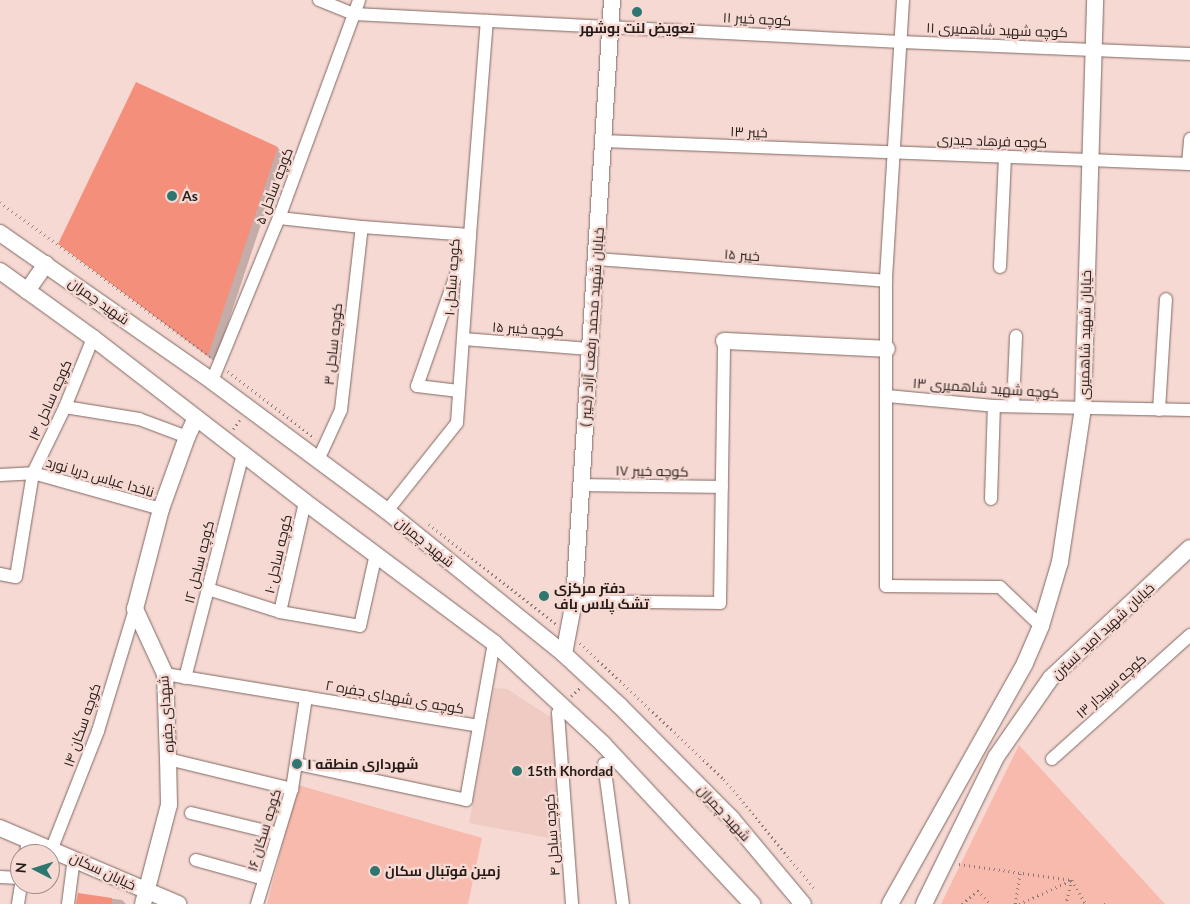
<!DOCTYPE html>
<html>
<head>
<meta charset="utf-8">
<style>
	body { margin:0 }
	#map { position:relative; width:1190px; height:904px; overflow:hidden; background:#f5d9d2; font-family:Lato,Cairo,sans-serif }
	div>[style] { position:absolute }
	.built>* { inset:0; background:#efcbc3 }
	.green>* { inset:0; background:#f8baac }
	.shadow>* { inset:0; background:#0003 }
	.building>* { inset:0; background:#f38f7a }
	.path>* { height:2.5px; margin-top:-1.25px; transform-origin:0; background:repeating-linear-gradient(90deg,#8d7a75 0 1px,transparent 0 5px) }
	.roads { filter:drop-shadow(0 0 1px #816863) drop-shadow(0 0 1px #816863) }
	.minor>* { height:12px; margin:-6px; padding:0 6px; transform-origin:6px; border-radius:6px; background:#fff }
	.tertiary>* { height:16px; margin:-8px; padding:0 8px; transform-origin:8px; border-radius:8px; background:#fff }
	.dots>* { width:14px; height:14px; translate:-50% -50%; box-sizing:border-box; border:2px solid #f5d9d2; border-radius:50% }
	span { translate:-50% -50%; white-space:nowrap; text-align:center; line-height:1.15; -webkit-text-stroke:4.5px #f5d9d2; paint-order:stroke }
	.street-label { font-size:14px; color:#251b19 }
	.poi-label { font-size:14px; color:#251b19; font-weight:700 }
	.left { translate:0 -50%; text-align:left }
	.north { position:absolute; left:10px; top:844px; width:50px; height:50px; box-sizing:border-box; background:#f5d9d2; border:1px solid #a28d88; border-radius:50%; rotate:275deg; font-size:14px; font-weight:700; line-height:20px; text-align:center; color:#251b19 }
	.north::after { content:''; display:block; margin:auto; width:18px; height:22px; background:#2e7670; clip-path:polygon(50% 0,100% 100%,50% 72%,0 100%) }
</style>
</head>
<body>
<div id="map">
	<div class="built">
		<i style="clip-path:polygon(494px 688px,507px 689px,552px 718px,559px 840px,469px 823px)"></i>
	</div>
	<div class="green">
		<i style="clip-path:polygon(1019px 745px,1165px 904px,941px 904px)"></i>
		<i style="clip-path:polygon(298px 785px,482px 838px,468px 904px,267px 904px)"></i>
	</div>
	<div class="shadow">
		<i style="clip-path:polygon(278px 148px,284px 155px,215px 362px,60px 244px)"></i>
		<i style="clip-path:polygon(79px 894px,122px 900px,126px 904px,77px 904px)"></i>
	</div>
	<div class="building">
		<i style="clip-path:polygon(136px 82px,278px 147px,208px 356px,58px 244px)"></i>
		<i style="clip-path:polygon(78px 893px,112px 898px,112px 904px,76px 904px)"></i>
	</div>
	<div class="path">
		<i style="left:0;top:202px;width:261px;rotate:36.4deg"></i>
		<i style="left:228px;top:371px;width:110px;rotate:37.6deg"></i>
		<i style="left:233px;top:429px;width:11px;rotate:-52deg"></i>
		<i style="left:429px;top:524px;width:162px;rotate:38.2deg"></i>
		<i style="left:580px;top:643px;width:198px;rotate:43.4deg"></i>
		<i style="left:724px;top:779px;width:143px;rotate:50.4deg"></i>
		<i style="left:571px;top:696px;width:12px;rotate:-42deg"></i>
		<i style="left:959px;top:864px;width:114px;rotate:8.1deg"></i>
		<i style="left:1072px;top:880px;width:25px;rotate:104deg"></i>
		<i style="left:962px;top:904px;width:21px;rotate:-41deg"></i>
		<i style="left:978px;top:890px;width:18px;rotate:49deg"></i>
		<i style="left:1015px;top:904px;width:31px;rotate:-81deg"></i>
		<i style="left:1019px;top:904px;width:58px;rotate:-24.4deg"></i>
		<i style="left:1072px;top:880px;width:28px;rotate:60deg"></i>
		<i style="left:1104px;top:904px;width:5px"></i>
	</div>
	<div class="roads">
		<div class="minor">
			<i style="left:319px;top:0;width:38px;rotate:22deg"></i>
			<i style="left:354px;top:14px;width:548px;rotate:2.93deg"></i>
			<i style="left:901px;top:42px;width:289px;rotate:2.4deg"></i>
			<i style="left:903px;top:0;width:282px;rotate:93.5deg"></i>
			<i style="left:886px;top:281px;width:305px;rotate:90deg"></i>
			<i style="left:886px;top:586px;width:114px;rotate:0.5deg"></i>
			<i style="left:1000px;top:587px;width:57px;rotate:43.6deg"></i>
			<i style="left:603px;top:141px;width:587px;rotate:2.24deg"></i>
			<i style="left:1188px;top:164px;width:25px;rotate:-85deg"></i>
			<i style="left:279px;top:218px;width:83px;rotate:6.2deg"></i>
			<i style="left:362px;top:227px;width:108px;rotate:4.2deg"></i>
			<i style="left:470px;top:235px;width:160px;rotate:109.3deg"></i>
			<i style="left:417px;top:386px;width:42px;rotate:6.8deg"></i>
			<i style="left:596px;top:259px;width:291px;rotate:4.3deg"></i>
			<i style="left:1000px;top:267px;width:111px;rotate:-87.4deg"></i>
			<i style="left:463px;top:339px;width:127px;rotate:4.5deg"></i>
			<i style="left:212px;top:381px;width:176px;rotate:-67.7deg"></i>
			<i style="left:279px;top:218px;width:232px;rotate:-69.8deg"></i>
			<i style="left:887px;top:396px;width:107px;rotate:5.3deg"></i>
			<i style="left:994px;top:406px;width:196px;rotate:1.2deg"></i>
			<i style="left:1013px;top:406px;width:70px;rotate:-87.5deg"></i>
			<i style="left:65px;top:407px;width:75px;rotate:9.2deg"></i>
			<i style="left:139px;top:419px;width:51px;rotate:20.6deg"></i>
			<i style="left:1159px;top:410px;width:111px;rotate:-86.4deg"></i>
			<i style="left:318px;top:460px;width:55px;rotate:-65.3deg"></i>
			<i style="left:341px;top:410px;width:184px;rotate:-83.5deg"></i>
			<i style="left:0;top:475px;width:33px;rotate:-3deg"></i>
			<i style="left:33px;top:473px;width:133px;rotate:15.7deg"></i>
			<i style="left:581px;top:485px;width:141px;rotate:0.8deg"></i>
			<i style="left:991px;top:499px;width:93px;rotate:-88.2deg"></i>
			<i style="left:387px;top:511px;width:112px;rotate:-51.5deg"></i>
			<i style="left:457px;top:423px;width:188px;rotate:-86deg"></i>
			<i style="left:470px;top:235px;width:215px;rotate:-85.5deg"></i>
			<i style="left:0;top:574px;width:16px;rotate:11deg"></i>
			<i style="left:16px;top:577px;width:105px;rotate:-80.7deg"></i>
			<i style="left:33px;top:473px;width:73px;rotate:-64.1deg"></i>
			<i style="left:65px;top:407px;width:74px;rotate:-67.9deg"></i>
			<i style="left:208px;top:589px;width:76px;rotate:17.7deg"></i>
			<i style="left:280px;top:612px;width:81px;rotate:9.9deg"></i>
			<i style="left:360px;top:626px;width:74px;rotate:-77.5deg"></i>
			<i style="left:574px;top:601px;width:146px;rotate:0.8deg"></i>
			<i style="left:720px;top:603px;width:262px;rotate:-89.1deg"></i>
			<i style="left:280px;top:612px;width:113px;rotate:-77.2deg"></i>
			<i style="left:165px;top:674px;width:318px;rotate:9.4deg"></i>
			<i style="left:185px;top:678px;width:232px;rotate:-75.5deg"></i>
			<i style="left:563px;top:705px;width:9px;rotate:122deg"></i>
			<i style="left:558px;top:713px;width:192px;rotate:85.8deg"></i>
			<i style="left:168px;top:759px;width:128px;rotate:13.6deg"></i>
			<i style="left:1052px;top:759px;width:186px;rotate:-41.9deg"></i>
			<i style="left:297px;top:764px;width:173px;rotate:12deg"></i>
			<i style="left:466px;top:800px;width:159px;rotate:-79.9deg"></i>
			<i style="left:604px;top:764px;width:141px;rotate:82.3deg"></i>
			<i style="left:191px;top:813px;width:89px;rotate:13.6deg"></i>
			<i style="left:52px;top:848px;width:126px;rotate:-68.5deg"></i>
			<i style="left:98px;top:731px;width:127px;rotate:-73.1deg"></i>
			<i style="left:26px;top:854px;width:16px;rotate:-83deg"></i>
			<i style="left:196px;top:860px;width:71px;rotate:15.6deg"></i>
			<i style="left:0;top:877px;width:20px;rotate:3deg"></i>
			<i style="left:18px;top:904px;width:20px;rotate:-81deg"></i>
			<i style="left:68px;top:904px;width:46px;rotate:-82.6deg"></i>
			<i style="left:257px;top:904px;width:120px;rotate:-73.1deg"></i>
			<i style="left:292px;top:789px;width:93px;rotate:-81.3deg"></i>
		</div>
		<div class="tertiary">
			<i style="left:0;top:233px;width:259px;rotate:34.9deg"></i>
			<i style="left:212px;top:381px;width:218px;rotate:36.6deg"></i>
			<i style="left:387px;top:511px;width:228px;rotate:38.9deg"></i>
			<i style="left:564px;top:654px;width:76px;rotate:42.9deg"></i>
			<i style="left:620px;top:706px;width:158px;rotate:45.3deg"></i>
			<i style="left:731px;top:818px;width:112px;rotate:50.1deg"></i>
			<i style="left:0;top:271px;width:115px;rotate:35.8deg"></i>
			<i style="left:93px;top:338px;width:268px;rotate:37.7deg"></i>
			<i style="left:305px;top:502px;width:236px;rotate:36.7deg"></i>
			<i style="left:494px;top:643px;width:149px;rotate:42.8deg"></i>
			<i style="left:603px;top:744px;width:219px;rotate:47deg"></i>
			<i style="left:27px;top:291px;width:33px;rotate:-55deg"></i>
			<i style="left:724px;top:341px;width:163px;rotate:2.8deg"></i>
			<i style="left:564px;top:654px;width:54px;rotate:-79.3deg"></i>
			<i style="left:574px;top:601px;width:602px;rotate:-86.38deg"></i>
			<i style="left:0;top:828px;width:194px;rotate:23.1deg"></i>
			<i style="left:143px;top:904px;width:102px;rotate:-75.3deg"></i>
			<i style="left:169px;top:805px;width:46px;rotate:-91.2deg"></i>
			<i style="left:168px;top:759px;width:85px;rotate:-92deg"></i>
			<i style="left:165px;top:674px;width:72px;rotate:-114.8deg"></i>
			<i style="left:135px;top:609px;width:103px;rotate:-75.4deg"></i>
			<i style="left:161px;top:509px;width:77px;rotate:-70.1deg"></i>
			<i style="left:187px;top:437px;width:21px;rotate:-65deg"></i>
			<i style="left:890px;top:904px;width:276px;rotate:-60.7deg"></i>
			<i style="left:1025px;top:663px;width:40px;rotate:-66.6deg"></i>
			<i style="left:1041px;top:626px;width:67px;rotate:-73.5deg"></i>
			<i style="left:1060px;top:562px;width:155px;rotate:-81.5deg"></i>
			<i style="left:1083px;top:409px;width:409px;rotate:-88.3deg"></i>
			<i style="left:924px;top:904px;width:164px;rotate:-63.9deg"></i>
			<i style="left:996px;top:757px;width:96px;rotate:-55.2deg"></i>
			<i style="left:1051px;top:678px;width:190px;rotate:-43.1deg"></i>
		</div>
	</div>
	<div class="dots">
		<i style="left:637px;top:12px;background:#2e7670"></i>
		<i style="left:172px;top:196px;background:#2e7670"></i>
		<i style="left:544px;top:596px;background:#2e7670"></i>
		<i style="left:297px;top:764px;background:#2e7670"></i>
		<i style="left:517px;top:771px;background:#2e7670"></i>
		<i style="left:375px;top:871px;background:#2e7670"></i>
	</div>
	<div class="street-label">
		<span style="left:757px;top:19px;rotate:3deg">کوچه خیبر ۱۱</span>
		<span style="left:997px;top:30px;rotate:2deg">کوچه شهید شاهمیری ۱۱</span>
		<span style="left:749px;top:132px;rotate:2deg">خیبر ۱۳</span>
		<span style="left:992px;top:141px;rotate:2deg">کوچه فرهاد حیدری</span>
		<span style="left:274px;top:186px;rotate:-69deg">کوچه ساحل ۵</span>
		<span style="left:742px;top:255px;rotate:4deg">خیبر ۱۵</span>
		<span style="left:452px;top:277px;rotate:-86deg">کوچه ساحل ۱</span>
		<span style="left:99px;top:301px;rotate:35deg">شهید چمران</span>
		<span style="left:592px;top:327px;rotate:-86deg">( خیبر) خیابان شهید محمد رفعت آزاد</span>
		<span style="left:528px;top:329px;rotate:4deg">کوچه خیبر ۱۵</span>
		<span style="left:1085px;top:335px;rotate:-89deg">خیابان شهید شاهمیری</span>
		<span style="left:333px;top:344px;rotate:-84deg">کوچه ساحل ۳</span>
		<span style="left:986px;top:388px;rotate:4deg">کوچه شهید شاهمیری ۱۳</span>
		<span style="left:50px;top:400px;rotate:-66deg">کوچه ساحل ۱۴</span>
		<span style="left:652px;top:471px;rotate:1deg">کوچه خیبر ۱۷</span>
		<span style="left:100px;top:477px;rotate:16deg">ناخدا عباس دریا نورد</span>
		<span style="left:425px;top:542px;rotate:39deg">شهید چمران</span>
		<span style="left:278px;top:554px;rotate:-77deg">کوچه ساحل ۱۰</span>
		<span style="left:199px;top:562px;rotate:-76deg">کوچه ساحل ۱۲</span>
		<span style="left:1103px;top:631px;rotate:-43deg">خیابان شهید امید نسترن</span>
		<span style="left:1111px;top:686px;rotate:-42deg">کوچه سپیدار ۱۳</span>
		<span style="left:395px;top:697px;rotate:10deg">کوچه ی شهدای جفره ۲</span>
		<span style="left:166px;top:714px;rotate:-94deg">شهدای جفره</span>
		<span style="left:82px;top:725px;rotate:-71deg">کوچه سکان ۱۴</span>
		<span style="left:724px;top:813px;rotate:47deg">شهید چمران</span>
		<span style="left:264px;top:830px;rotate:-73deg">کوچه سکان ۱۶</span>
		<span style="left:552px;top:835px;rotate:-94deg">کوچه ساحل ۴</span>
		<span style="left:103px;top:871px;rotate:25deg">خیابان سکان</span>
	</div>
	<div class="poi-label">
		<span style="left:637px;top:28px">تعویض لنت بوشهر</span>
		<span class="left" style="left:182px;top:196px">As</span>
		<span class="left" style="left:554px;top:596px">دفتر مرکزی<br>تشک پلاس باف</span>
		<span class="left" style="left:307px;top:764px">شهرداری منطقه ١</span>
		<span class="left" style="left:527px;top:771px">15th Khordad</span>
		<span class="left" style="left:385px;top:871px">زمین فوتبال سکان</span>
	</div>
	<div class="north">N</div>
</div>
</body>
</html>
